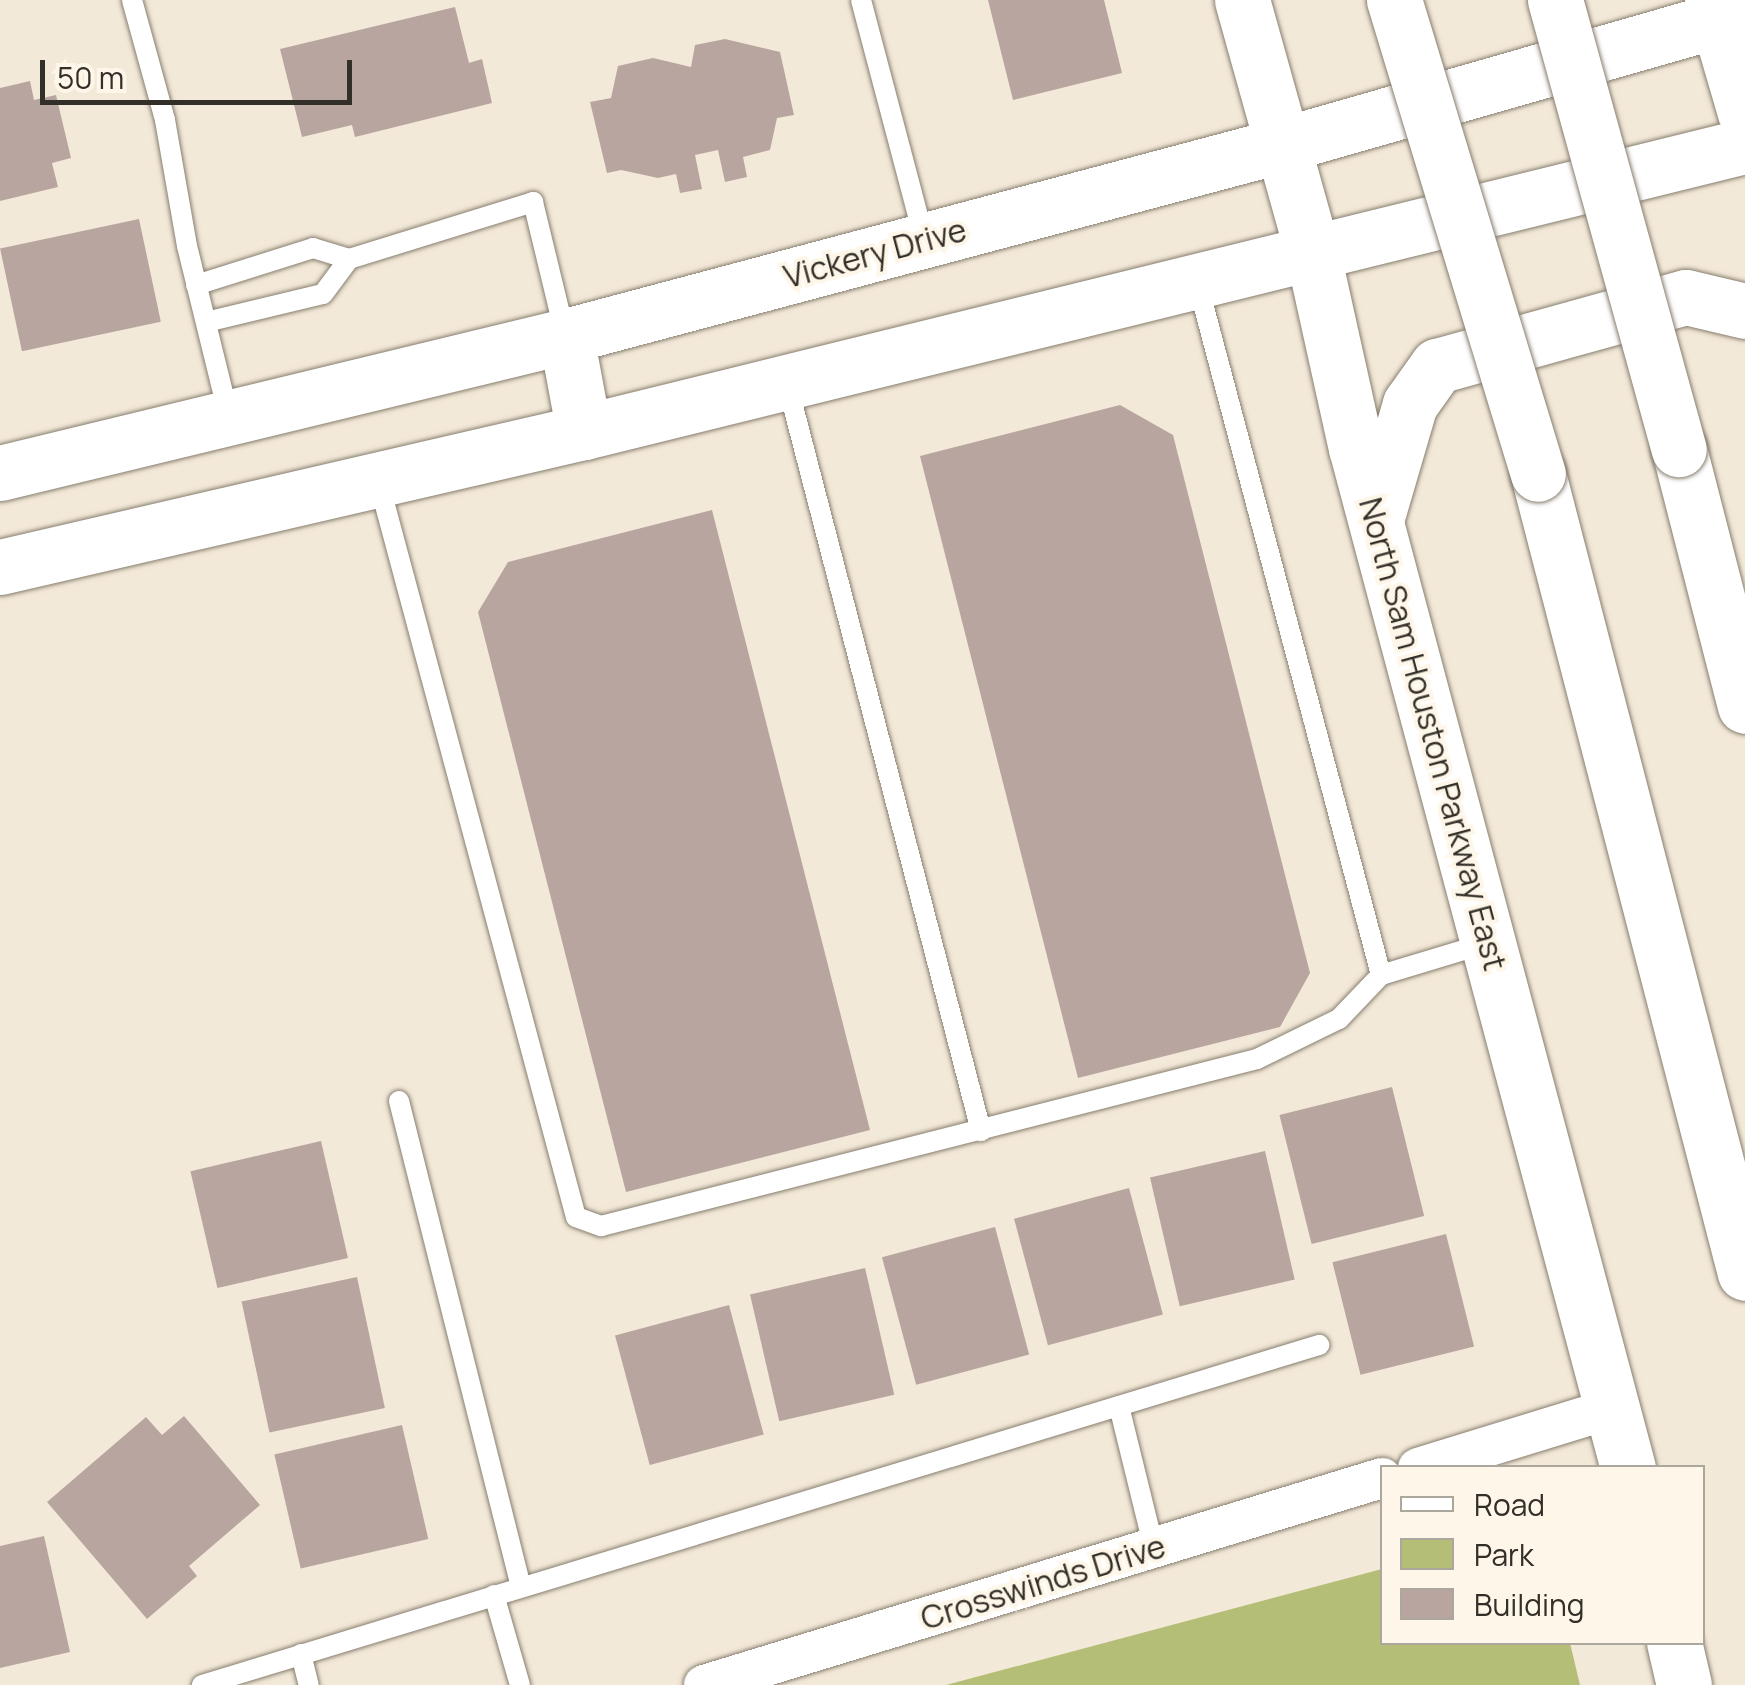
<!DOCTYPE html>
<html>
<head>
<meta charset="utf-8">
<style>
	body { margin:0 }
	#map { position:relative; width:1745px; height:1685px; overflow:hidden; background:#f3e9d8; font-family:Manrope,sans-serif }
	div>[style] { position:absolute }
	.green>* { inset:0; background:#b5be77 }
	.building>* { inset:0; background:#b9a59f; transform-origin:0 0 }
	.roads { filter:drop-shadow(0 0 2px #877e6f) drop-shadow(0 0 2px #877e6f) }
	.lane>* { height:20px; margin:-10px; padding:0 10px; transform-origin:10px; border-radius:10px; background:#fff }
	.street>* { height:40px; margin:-20px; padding:0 20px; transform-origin:20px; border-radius:20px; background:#fff }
	.secondary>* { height:55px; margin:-27.5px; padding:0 27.5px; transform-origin:27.5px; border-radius:27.5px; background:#fff }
	.highway>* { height:55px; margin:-27.5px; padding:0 27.5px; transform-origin:27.5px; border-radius:27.5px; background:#fff }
	.bridges { filter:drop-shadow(0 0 2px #877e6f) drop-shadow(0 0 2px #877e6f) }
	.highway-bridge>* { height:55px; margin:-27.5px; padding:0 27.5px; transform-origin:27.5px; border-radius:27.5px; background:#fff }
	span { translate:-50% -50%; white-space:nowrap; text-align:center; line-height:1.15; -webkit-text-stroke:8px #fef7e9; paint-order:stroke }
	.street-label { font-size:32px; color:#322e28 }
	.legend { position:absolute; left:1380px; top:1465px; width:325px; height:180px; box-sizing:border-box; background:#fef7e9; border:2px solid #aca79c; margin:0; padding:12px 18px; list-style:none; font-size:30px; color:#322e28 }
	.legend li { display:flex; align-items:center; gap:20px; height:50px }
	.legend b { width:50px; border:2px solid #aca79c }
	.scale { position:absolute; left:40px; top:60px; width:312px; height:45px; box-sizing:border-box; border:5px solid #322e28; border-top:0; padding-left:12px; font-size:30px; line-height:35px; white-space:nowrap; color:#322e28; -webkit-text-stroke:8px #fef7e9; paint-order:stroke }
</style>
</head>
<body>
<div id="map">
	<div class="green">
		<i style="clip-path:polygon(1382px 1569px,1382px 1642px,1570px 1643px,1580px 1685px,946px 1685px)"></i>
	</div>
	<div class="building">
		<i style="clip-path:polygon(988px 0,1104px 0,1122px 73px,1013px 100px)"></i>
		<i style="clip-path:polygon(455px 7px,469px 63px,482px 59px,492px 103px,355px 137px,352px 125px,302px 137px,280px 49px)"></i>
		<i style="clip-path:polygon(725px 39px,780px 52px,794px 115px,777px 118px,770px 150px,743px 157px,747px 177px,725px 182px,718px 150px,695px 155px,702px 189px,680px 193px,676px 174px,658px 178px,621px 170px,607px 173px,590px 102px,611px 98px,618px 66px,653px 58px,691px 67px,695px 45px)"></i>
		<i style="clip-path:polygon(30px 81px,34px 100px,56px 95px,71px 158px,52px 163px,58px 187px,0 201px,0 88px)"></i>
		<i style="left:139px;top:219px;width:105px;height:142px;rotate:78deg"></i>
		<i style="clip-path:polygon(1120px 405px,1173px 435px,1310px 973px,1280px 1027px,1078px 1078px,920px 456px)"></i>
		<i style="clip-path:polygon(712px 510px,870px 1130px,626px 1192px,478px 612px,508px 562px)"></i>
		<i style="left:1392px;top:1087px;width:133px;height:116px;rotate:76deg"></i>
		<i style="left:321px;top:1141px;width:120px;height:134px;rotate:77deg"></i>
		<i style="left:1265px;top:1151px;width:132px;height:118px;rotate:77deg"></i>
		<i style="left:1129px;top:1188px;width:131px;height:119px;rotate:75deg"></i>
		<i style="left:995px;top:1227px;width:132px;height:117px;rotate:75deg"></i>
		<i style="left:1446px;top:1234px;width:116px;height:117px;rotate:76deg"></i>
		<i style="left:865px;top:1268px;width:130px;height:118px;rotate:77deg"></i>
		<i style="left:357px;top:1277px;width:134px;height:118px;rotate:78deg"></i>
		<i style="left:729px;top:1305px;width:134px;height:118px;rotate:75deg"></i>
		<i style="clip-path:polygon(184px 1416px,260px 1505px,189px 1566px,197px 1576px,147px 1619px,47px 1502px,146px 1417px,162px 1435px)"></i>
		<i style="left:402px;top:1425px;width:117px;height:131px;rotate:77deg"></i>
		<i style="clip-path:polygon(44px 1536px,70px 1652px,0 1668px,0 1546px)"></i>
	</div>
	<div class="roads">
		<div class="lane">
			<i style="left:132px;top:0;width:124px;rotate:74.6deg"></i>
			<i style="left:165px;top:120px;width:128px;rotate:80.1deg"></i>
			<i style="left:187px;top:246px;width:172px;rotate:76.2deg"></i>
			<i style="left:861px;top:0;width:246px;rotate:75.2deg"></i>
			<i style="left:1197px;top:281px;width:718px;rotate:75.15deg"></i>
			<i style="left:196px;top:285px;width:123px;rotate:-17.5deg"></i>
			<i style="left:313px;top:248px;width:38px;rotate:17deg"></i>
			<i style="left:349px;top:259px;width:193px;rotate:-17.2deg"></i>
			<i style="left:533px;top:202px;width:136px;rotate:76.4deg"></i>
			<i style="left:206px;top:322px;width:120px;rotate:-13.5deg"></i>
			<i style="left:323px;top:294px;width:44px;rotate:-53.4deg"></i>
			<i style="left:787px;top:383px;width:773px;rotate:75.46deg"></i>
			<i style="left:379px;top:483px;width:760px;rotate:74.98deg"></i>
			<i style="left:576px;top:1217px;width:27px;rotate:20deg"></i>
			<i style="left:601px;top:1226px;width:677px;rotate:-14.28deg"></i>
			<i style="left:1257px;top:1059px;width:91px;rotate:-26deg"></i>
			<i style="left:1339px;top:1019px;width:61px;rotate:-46.3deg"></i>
			<i style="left:1381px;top:975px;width:111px;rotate:-16.8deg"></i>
			<i style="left:399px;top:1101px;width:501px;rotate:75.91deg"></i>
			<i style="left:1119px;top:1406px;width:146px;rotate:76.2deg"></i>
			<i style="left:494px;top:1595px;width:94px;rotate:73.9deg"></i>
			<i style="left:301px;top:1654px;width:32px;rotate:76deg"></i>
			<i style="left:202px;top:1685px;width:1168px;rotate:-16.93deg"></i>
		</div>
		<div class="street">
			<i style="left:1418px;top:1468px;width:204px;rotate:-17.1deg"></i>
			<i style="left:704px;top:1685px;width:709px;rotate:-16.98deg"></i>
		</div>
		<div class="secondary">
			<i style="left:1242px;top:0;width:260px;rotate:74.4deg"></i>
			<i style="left:1312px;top:250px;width:203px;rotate:77.5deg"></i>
			<i style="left:1356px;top:448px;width:1056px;rotate:75.07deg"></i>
			<i style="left:1712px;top:0;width:118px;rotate:73.7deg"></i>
			<i style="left:566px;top:336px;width:98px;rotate:79.4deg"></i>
			<i style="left:0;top:473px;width:582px;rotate:-13.61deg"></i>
			<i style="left:566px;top:336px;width:741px;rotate:-14.94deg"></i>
			<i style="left:1282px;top:145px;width:482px;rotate:-16deg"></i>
			<i style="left:1376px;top:520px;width:121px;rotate:-73.7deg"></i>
			<i style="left:1410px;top:404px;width:47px;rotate:-54.6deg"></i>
			<i style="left:1437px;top:366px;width:258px;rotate:-15.5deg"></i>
			<i style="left:1686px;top:297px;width:61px;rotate:13.3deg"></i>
			<i style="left:0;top:567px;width:599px;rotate:-13.02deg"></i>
			<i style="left:584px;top:432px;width:1196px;rotate:-13.84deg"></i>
			<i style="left:1674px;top:1642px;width:44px;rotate:76.9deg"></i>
		</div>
		<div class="highway">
			<i style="left:1679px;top:449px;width:265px;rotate:75.6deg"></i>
			<i style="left:1538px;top:474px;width:825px;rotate:75.48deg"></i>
		</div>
	</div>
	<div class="bridges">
		<div class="highway-bridge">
			<i style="left:1394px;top:0;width:495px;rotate:73.1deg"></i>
			<i style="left:1555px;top:0;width:466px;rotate:74.6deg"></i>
		</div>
	</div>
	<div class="street-label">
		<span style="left:875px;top:253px;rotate:-15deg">Vickery Drive</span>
		<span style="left:1433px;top:734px;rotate:75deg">North Sam Houston Parkway East</span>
		<span style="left:1043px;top:1582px;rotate:-17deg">Crosswinds Drive</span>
	</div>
	<ul class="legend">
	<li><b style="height:12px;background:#fff"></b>Road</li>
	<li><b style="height:28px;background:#b5be77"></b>Park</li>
	<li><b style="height:28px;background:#b9a59f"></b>Building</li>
	</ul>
	<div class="scale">50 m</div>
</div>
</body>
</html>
